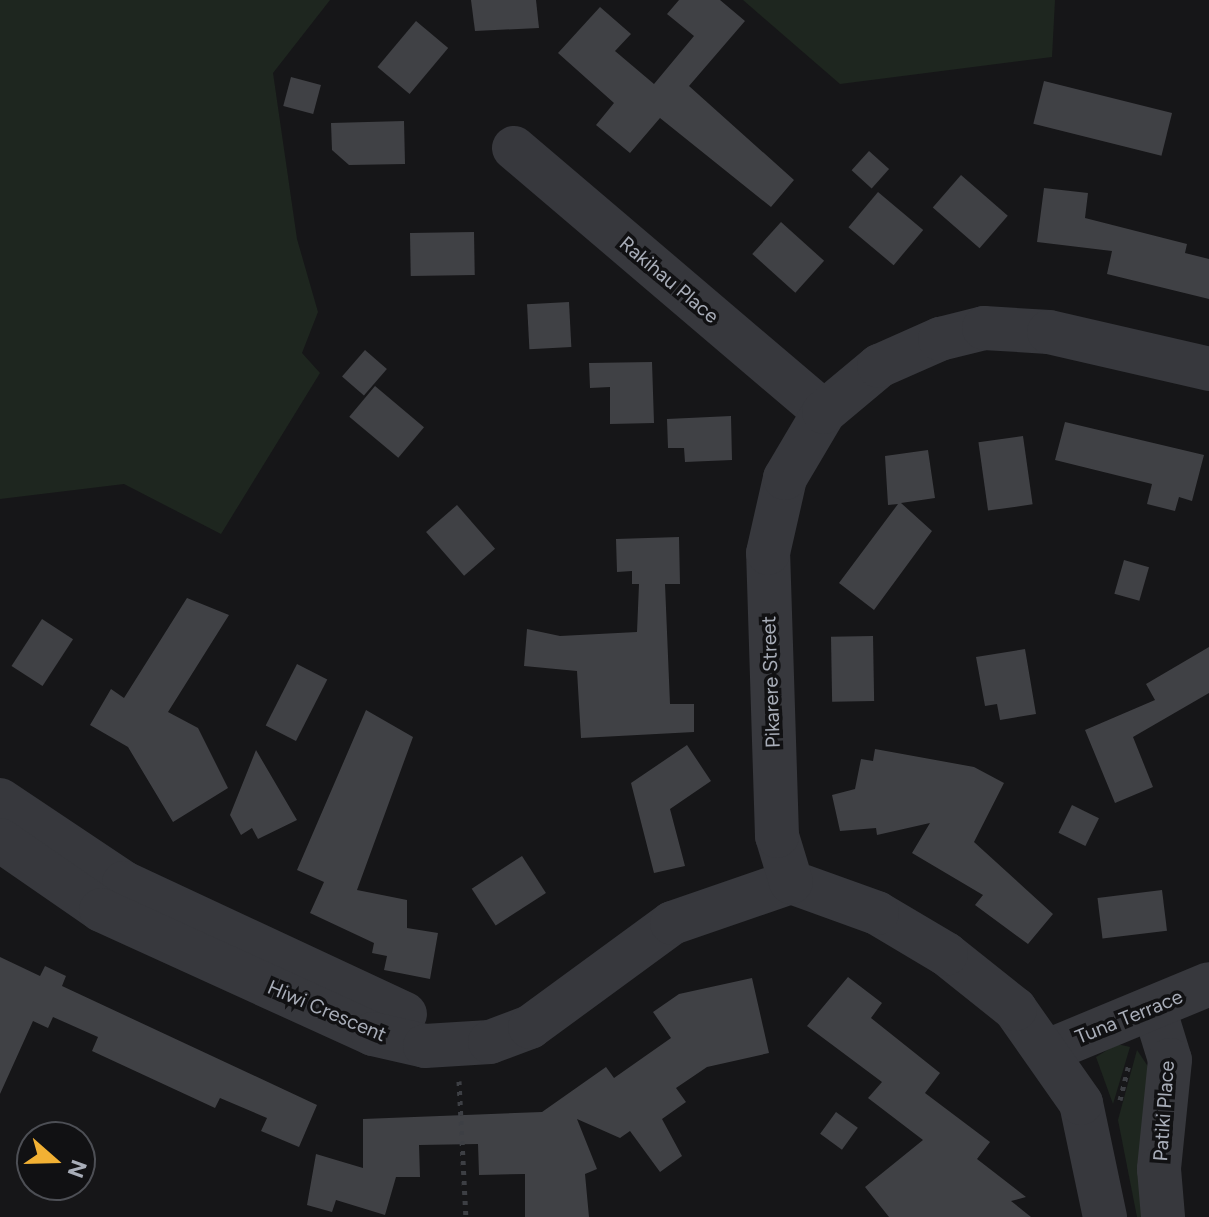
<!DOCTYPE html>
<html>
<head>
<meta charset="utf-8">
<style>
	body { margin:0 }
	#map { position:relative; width:1209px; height:1217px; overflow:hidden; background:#161618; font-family:Figtree,sans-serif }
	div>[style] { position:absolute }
	.green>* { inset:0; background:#1e261f }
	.building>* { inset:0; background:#404145; transform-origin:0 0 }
	.path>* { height:5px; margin-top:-2.5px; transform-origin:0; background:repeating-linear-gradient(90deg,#3d3f44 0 4px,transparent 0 10px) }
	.minor>* { height:44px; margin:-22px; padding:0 22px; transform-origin:22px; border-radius:22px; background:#37383d }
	span { translate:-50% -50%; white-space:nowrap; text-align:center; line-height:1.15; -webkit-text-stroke:7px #111113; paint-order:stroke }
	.street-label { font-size:20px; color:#a8adb8 }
	.north { position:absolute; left:16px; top:1121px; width:80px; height:80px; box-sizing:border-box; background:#111113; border:2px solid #4d4f55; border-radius:50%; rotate:110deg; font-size:22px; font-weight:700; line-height:32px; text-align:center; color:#a8adb8 }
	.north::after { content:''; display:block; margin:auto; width:28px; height:36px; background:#f2b134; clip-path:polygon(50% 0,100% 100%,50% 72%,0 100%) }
</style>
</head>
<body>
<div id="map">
	<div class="green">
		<i style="clip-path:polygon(0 0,330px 0,273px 73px,297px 239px,318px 312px,302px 353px,320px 373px,221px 534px,124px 484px,0 499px)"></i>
		<i style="clip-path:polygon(743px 0,1055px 0,1052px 57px,840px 84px)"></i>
		<i style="clip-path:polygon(1117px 1044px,1130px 1047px,1113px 1104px,1096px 1057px)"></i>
		<i style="clip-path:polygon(1137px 1050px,1149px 1068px,1146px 1217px,1137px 1217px,1118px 1120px)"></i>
	</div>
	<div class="building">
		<i style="clip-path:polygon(471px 0,536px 0,539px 28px,475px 31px)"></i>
		<i style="clip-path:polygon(679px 0,720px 0,745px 21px,689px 86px,794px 180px,771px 207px,660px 118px,630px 153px,596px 125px,614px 103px,558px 53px,600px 7px,631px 34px,615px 51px,654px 84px,694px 36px,667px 14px)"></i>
		<i style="left:416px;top:21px;width:42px;height:60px;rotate:40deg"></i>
		<i style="left:291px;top:77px;width:31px;height:30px;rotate:15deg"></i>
		<i style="left:1044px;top:81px;width:132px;height:44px;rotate:14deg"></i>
		<i style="clip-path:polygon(404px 121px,405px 164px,349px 165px,332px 150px,331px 123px)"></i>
		<i style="left:869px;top:151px;width:27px;height:26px;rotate:42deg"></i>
		<i style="left:961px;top:175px;width:62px;height:43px;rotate:41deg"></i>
		<i style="clip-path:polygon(1044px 188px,1088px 193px,1085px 218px,1187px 244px,1185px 253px,1209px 259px,1209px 299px,1107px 274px,1112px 251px,1037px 242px)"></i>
		<i style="left:878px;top:192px;width:59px;height:46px;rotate:40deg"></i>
		<i style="left:781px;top:222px;width:58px;height:43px;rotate:42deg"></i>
		<i style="left:474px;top:232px;width:43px;height:64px;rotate:89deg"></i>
		<i style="left:569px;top:302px;width:45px;height:42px;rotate:87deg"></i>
		<i style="left:365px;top:350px;width:29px;height:35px;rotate:41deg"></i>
		<i style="clip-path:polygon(652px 362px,654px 423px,610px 424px,610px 387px,590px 388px,589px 363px)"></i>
		<i style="left:375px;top:386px;width:64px;height:40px;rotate:40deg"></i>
		<i style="clip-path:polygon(731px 416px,732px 460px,685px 462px,684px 448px,668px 448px,667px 419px)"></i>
		<i style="clip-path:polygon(1065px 422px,1204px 455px,1192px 501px,1179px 497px,1175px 511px,1147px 504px,1152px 484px,1055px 460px)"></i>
		<i style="left:1023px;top:436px;width:69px;height:45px;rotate:82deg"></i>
		<i style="clip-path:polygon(928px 450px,935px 498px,901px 503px,932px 531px,874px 610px,839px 583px,898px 504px,888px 505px,885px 456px)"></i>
		<i style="left:457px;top:505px;width:58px;height:41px;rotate:49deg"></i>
		<i style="clip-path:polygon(679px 537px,680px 584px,665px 584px,670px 704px,694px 704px,694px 732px,581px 738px,577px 671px,524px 666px,527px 629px,560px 636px,637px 632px,639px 584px,632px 584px,632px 571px,617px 572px,616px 539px)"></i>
		<i style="left:1124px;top:560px;width:26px;height:35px;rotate:16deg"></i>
		<i style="clip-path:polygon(187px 598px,229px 615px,168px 712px,198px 728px,228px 788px,173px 822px,128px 747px,90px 725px,111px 689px,124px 698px)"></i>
		<i style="left:42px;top:619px;width:37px;height:56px;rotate:33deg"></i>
		<i style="left:873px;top:636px;width:65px;height:42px;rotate:89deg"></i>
		<i style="clip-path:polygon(1209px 647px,1209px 693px,1133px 737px,1153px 787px,1115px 803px,1085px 730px,1155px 700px,1146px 684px)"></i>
		<i style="clip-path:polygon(1025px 649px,1036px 714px,1000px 720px,997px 704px,985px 706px,976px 657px)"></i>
		<i style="left:297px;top:664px;width:34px;height:69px;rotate:27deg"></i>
		<i style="clip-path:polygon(366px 710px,413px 737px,357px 890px,407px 900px,407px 928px,438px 933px,430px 979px,384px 970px,387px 956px,372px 953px,374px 943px,310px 913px,324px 882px,297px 870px)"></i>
		<i style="clip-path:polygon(687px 745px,711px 781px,670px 809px,685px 866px,654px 873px,631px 783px)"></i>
		<i style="clip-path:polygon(875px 749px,974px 767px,1004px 783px,974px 842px,1053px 914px,1028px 944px,975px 905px,983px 895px,912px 853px,930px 823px,877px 835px,876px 828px,840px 831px,832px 795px,855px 789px,861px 759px,873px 761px)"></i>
		<i style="clip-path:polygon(256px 750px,297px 820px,258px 839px,252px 828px,241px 835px,230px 815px)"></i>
		<i style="left:1072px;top:805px;width:30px;height:31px;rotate:26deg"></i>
		<i style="left:522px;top:856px;width:44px;height:60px;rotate:57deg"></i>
		<i style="left:1162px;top:890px;width:41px;height:65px;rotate:83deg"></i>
		<i style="clip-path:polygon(0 957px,40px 976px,45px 966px,66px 976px,62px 986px,317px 1105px,299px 1147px,261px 1131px,267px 1118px,220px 1098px,215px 1108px,92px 1051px,98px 1037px,53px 1017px,48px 1028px,33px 1021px,0 1094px)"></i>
		<i style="clip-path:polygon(848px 977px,882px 1003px,871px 1018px,940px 1073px,925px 1093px,990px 1142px,977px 1159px,1026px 1197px,1011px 1201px,1031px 1217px,889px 1217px,865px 1187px,923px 1140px,868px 1098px,882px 1082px,807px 1026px)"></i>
		<i style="clip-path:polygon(752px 978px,769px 1053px,707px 1067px,676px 1088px,686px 1102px,662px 1119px,682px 1156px,660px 1172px,630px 1131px,620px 1138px,577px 1119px,597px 1169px,585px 1174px,589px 1217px,525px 1217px,525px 1174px,479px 1175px,478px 1144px,419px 1145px,420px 1177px,396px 1177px,385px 1215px,336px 1200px,332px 1212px,307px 1205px,316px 1154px,363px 1168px,363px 1119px,542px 1112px,606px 1067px,614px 1078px,671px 1038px,653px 1012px,679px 994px)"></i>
		<i style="left:836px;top:1112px;width:27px;height:27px;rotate:36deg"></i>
	</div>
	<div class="path">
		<i style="left:459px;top:1081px;width:136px;rotate:87.1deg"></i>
		<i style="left:1120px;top:1100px;width:37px;rotate:-76deg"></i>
	</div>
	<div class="minor">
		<i style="left:514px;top:148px;width:407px;rotate:40.4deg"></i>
		<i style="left:0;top:800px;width:149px;rotate:33.8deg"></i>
		<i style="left:124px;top:883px;width:310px;rotate:25deg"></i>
		<i style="left:0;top:840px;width:123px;rotate:34.7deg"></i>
		<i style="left:101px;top:910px;width:299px;rotate:24.5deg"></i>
		<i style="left:373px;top:1034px;width:53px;rotate:13deg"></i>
		<i style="left:425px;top:1046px;width:65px;rotate:-3.5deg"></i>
		<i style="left:490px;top:1042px;width:43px;rotate:-20.6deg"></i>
		<i style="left:530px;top:1027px;width:176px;rotate:-36.2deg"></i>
		<i style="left:672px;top:923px;width:126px;rotate:-19deg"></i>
		<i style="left:1154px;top:1008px;width:54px;rotate:72.9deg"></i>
		<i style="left:1170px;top:1060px;width:110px;rotate:95.8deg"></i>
		<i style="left:1159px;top:1169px;width:48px;rotate:85.2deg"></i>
		<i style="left:1050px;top:1050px;width:172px;rotate:-22.5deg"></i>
		<i style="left:1105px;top:1217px;width:116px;rotate:-101.9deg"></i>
		<i style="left:1081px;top:1103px;width:115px;rotate:-125.1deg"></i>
		<i style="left:1015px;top:1009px;width:88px;rotate:-141.4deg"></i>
		<i style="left:946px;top:954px;width:80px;rotate:-149.3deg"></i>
		<i style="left:877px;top:913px;width:91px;rotate:-160.2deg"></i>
		<i style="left:791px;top:882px;width:48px;rotate:-106.9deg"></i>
		<i style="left:777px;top:836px;width:283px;rotate:-91.8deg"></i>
		<i style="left:768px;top:553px;width:77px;rotate:-77.2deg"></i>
		<i style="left:785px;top:478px;width:77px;rotate:-59.4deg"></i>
		<i style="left:824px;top:412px;width:72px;rotate:-39.9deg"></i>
		<i style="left:879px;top:366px;width:67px;rotate:-23.9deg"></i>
		<i style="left:940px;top:339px;width:45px;rotate:-14deg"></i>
		<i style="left:984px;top:328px;width:65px;rotate:3.5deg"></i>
		<i style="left:1049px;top:332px;width:164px;rotate:13deg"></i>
	</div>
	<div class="street-label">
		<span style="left:669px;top:280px;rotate:40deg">Rakihau Place</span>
		<span style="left:771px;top:682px;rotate:-92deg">Pikarere Street</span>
		<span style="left:327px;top:1011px;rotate:23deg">Hiwi Crescent</span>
		<span style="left:1129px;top:1017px;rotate:-22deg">Tuna Terrace</span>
		<span style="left:1164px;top:1111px;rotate:-86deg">Patiki Place</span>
	</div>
	<div class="north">N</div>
</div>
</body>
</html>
